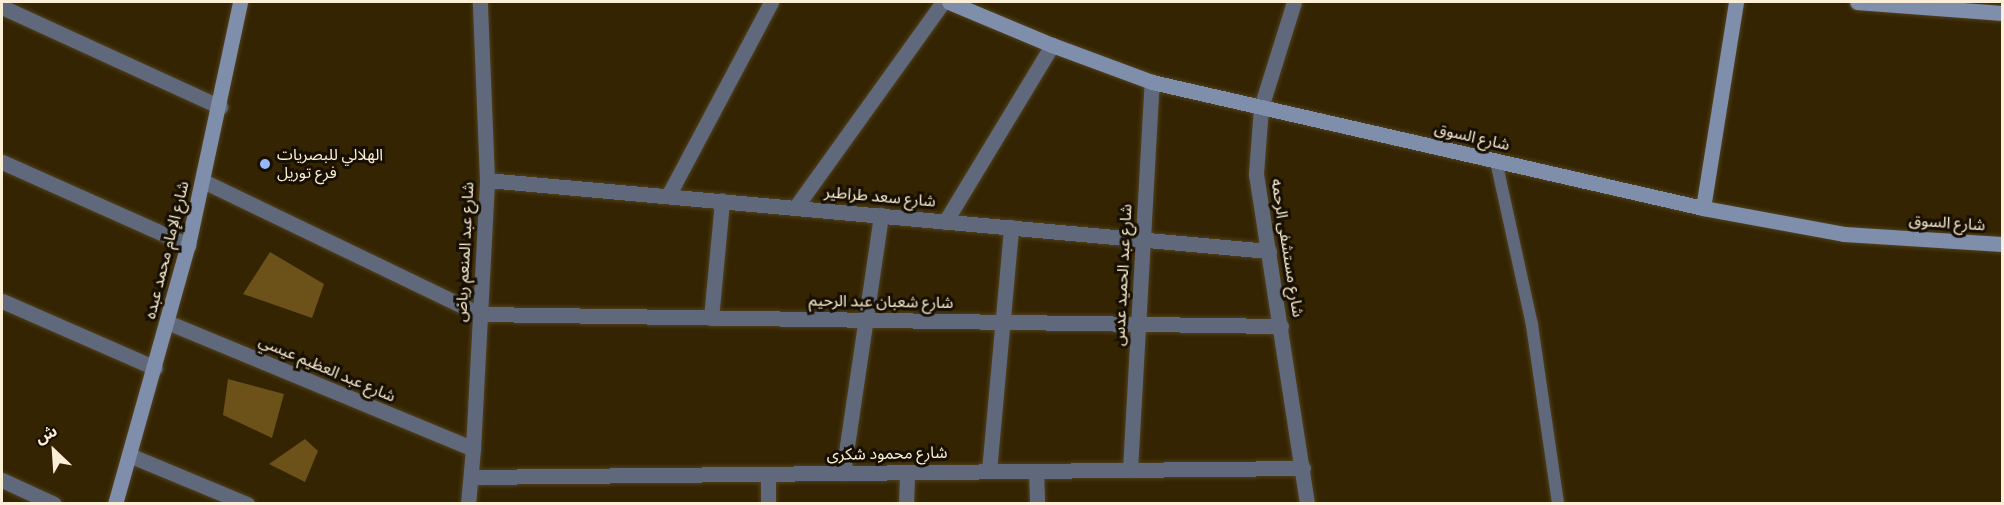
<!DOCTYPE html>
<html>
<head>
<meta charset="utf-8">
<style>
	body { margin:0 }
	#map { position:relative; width:2004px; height:505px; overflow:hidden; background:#342401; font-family:"Fira Sans Condensed","Noto Sans Arabic",sans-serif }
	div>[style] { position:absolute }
	.building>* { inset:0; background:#6c5218 }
	.roads { filter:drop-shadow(0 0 2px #50401f) drop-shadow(0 0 2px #50401f) }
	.service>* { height:12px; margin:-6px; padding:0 6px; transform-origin:6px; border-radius:6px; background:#60697b }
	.minor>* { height:15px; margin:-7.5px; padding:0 7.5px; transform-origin:7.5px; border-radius:7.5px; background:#60697b }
	.secondary>* { height:15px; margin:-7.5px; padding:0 7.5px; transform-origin:7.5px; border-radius:7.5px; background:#7f8eab }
	.dots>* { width:16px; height:16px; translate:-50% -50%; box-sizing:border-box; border:3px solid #170f01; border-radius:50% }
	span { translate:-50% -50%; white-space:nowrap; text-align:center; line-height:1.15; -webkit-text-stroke:6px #170f01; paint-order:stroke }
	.street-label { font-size:16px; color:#fcefd7 }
	.poi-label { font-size:16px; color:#fcefd7 }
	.left { translate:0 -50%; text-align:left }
	.frame { position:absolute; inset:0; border:3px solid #fcefd7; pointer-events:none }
	.north { position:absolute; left:24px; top:421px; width:60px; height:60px; -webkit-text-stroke:4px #170f01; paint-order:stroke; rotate:335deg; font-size:16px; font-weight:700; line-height:24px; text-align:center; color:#fcefd7 }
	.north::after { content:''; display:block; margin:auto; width:21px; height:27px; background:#fcefd7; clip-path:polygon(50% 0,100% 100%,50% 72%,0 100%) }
</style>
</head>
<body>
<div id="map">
	<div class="building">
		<i style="clip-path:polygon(270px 252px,324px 284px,312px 318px,243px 294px)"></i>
		<i style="clip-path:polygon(228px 379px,284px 394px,272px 438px,223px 415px)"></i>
		<i style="clip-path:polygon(305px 439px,318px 451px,305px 482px,269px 464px)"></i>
	</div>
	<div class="roads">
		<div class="service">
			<i style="left:1496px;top:161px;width:168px;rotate:77.6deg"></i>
			<i style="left:1532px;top:325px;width:181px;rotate:81.7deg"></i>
		</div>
		<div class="minor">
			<i style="left:1294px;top:2px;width:110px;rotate:107.4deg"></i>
			<i style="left:1261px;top:107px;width:67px;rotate:94.3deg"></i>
			<i style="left:1256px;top:174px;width:334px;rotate:81.2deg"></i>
			<i style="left:2px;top:7px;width:240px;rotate:24.6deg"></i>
			<i style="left:2px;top:162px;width:204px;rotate:24deg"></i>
			<i style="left:487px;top:180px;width:785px;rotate:5.19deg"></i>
			<i style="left:203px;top:181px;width:306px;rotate:25.7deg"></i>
			<i style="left:479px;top:314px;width:802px;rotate:0.86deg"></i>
			<i style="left:668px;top:196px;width:220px;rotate:-62deg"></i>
			<i style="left:795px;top:208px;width:254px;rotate:-54.3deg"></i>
			<i style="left:945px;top:222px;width:207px;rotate:-58.8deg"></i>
			<i style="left:2px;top:301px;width:167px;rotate:23.6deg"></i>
			<i style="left:711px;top:318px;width:118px;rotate:-84.6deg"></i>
			<i style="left:167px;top:322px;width:331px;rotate:22.5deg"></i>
			<i style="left:129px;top:455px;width:128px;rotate:22.6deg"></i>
			<i style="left:1130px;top:470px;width:389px;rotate:-86.8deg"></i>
			<i style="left:989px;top:471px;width:245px;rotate:-84.8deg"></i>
			<i style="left:1036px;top:471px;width:33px;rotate:88deg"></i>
			<i style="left:843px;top:473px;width:261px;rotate:-81.6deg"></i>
			<i style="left:471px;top:477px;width:832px;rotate:-0.62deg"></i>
			<i style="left:2px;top:480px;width:57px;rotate:24.8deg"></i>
			<i style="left:468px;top:504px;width:55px;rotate:-84.8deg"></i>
			<i style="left:473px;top:449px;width:269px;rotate:-87deg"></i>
			<i style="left:487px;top:180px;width:178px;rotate:-92.3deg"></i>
			<i style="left:768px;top:504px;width:30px;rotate:-90deg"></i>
			<i style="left:906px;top:504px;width:32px;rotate:-88deg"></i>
		</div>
		<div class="secondary">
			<i style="left:949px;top:2px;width:112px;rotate:22.7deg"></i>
			<i style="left:1052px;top:45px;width:107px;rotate:20.3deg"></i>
			<i style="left:1152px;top:82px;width:565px;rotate:12.88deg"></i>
			<i style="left:1703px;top:208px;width:143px;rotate:10.4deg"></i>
			<i style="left:1844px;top:234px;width:158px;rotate:3.6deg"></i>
			<i style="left:1857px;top:2px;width:145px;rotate:4.3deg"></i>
			<i style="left:1703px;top:208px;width:209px;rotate:-80.9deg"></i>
			<i style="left:115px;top:504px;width:269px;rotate:-74.3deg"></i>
			<i style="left:188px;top:245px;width:249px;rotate:-77.9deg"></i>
		</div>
	</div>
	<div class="dots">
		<i style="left:265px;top:164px;background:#94b7fd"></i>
	</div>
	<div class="street-label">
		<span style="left:1472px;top:137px;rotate:13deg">شارع السوق</span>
		<span style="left:880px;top:197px;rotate:5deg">شارع سعد طراطير</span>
		<span style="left:1947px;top:223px;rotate:4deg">شارع السوق</span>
		<span style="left:1287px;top:248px;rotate:81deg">شارع مستشفى الرحمه</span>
		<span style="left:167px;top:250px;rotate:-76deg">شارع الإمام محمد عبده</span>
		<span style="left:465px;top:252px;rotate:-87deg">شارع عبد المنعم رياض</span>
		<span style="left:1123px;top:275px;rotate:-87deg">شارع عبد الحميد عدس</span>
		<span style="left:881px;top:302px;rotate:1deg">شارع شعبان عبد الرحيم</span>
		<span style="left:327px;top:369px;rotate:23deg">شارع عبد العظيم عيسي</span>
		<span style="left:887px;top:454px;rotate:-1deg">شارع محمود شكرى</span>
	</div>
	<div class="poi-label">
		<span class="left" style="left:277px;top:164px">الهلالي للبصريات<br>فرع توريل</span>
	</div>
	<div class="frame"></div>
	<div class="north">ش</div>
</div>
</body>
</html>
